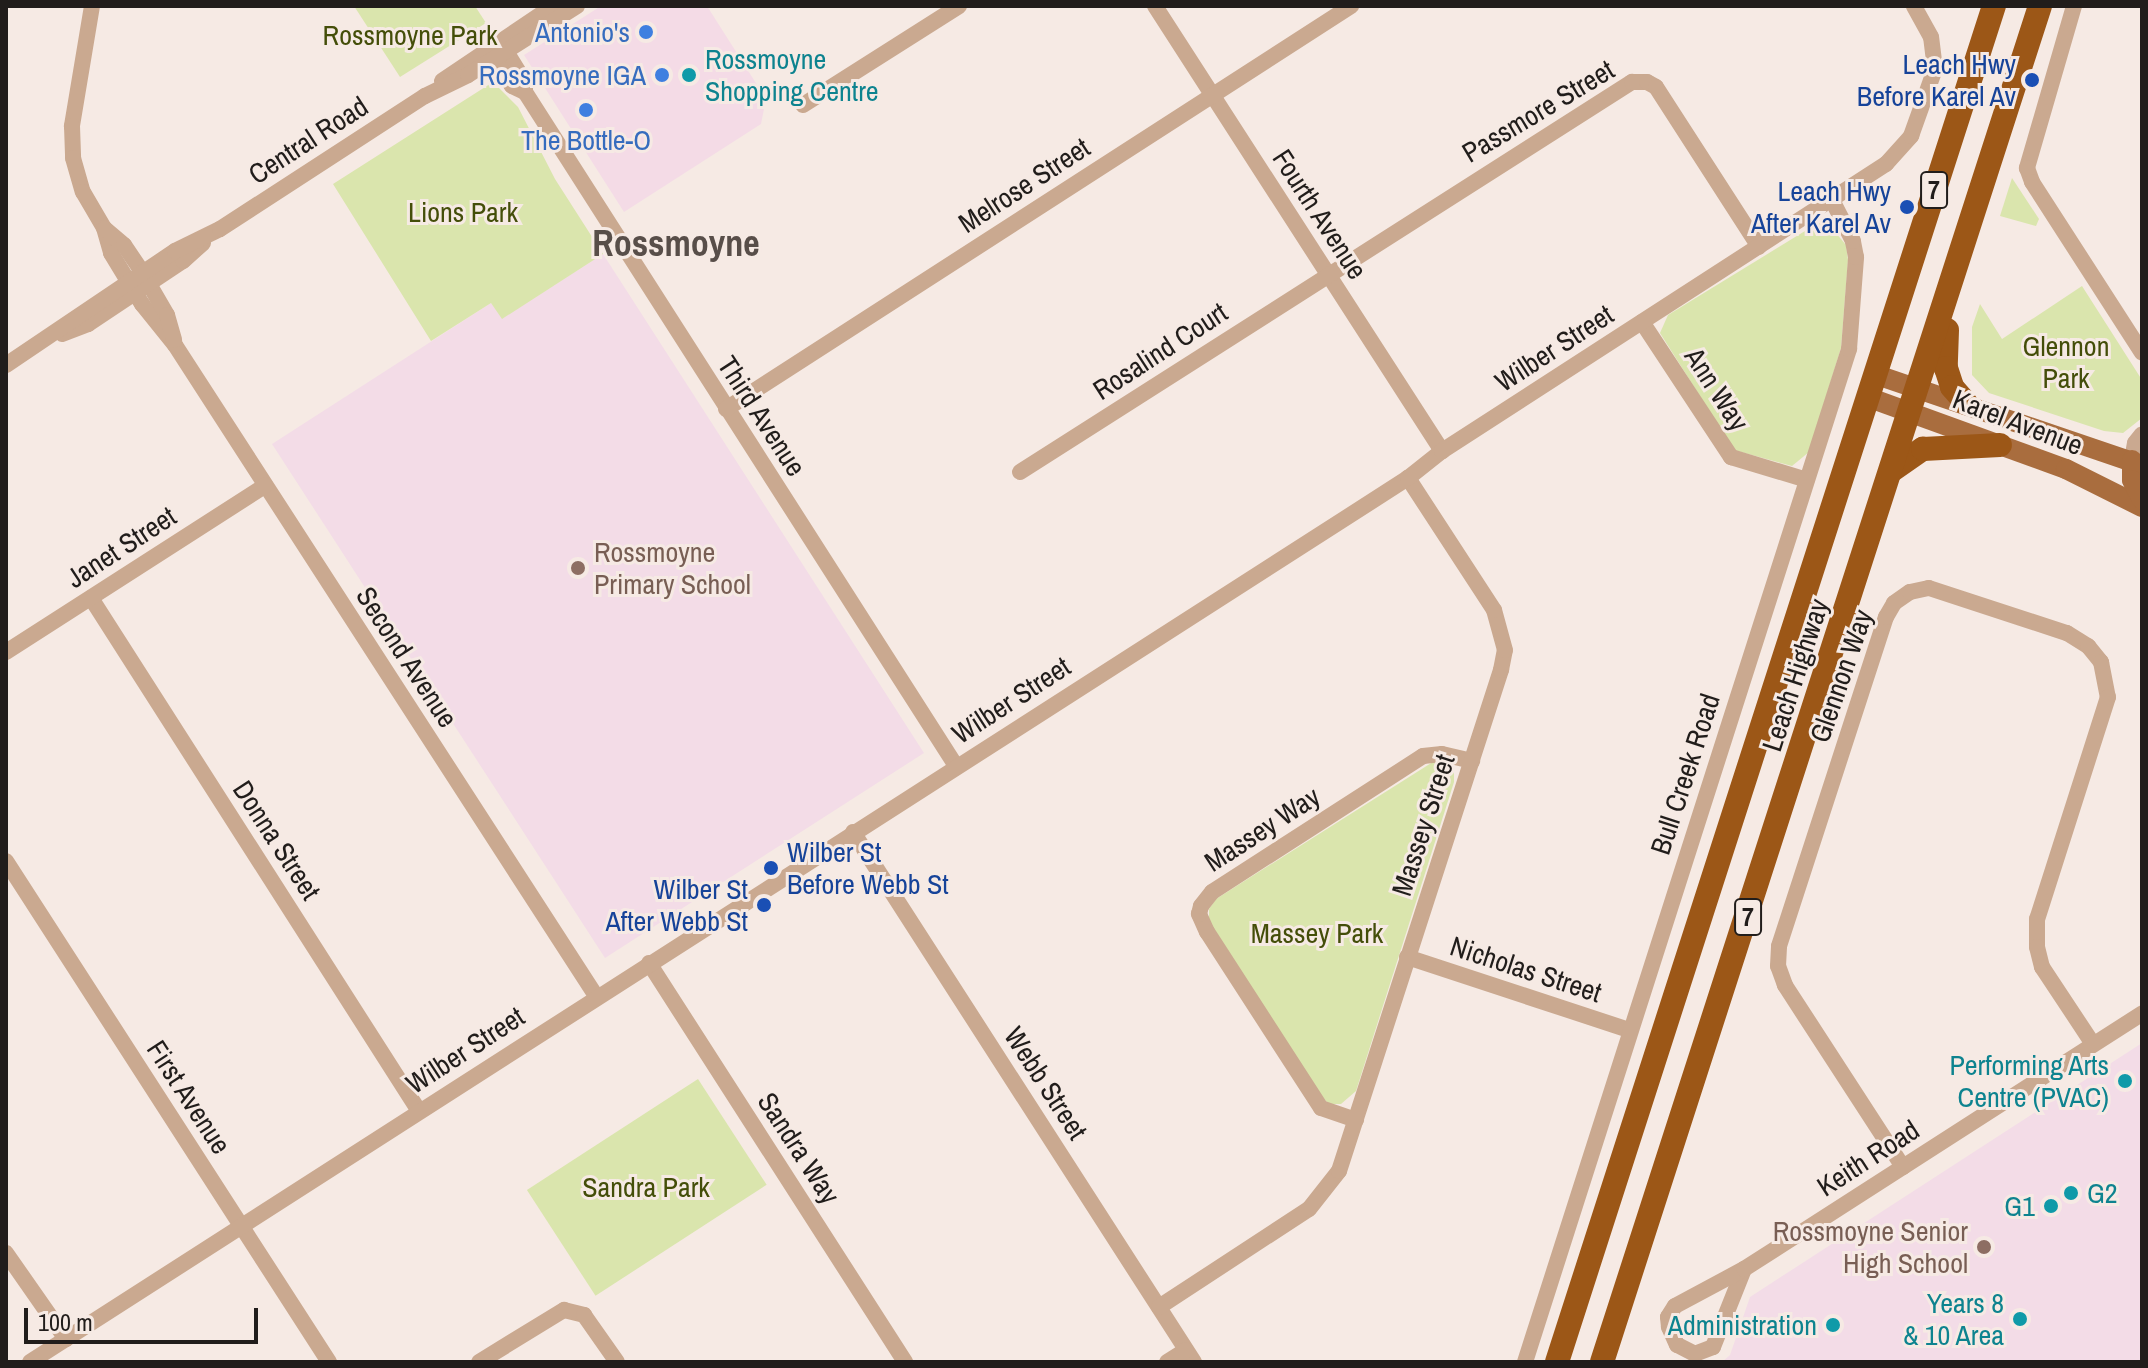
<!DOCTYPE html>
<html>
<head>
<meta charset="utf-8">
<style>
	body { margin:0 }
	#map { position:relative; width:2148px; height:1368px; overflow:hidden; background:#f6eae4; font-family:"Archivo Narrow",sans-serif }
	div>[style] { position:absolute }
	.commercial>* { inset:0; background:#f4dbe6 }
	.education>* { inset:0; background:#f3dce7 }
	.green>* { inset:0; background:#dae5ad; transform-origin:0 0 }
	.minor>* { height:16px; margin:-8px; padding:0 8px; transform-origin:8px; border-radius:8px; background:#caa990 }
	.major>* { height:20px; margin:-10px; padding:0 10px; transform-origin:10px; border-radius:10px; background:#a96d3e }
	.highway>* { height:24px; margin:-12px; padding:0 12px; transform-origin:12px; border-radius:12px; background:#9c5717 }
	.dots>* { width:22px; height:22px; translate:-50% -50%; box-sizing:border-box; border:4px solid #f6eae4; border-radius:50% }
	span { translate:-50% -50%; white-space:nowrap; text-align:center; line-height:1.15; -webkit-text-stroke:6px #f6eae4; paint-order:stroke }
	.shield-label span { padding:2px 6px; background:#f6eae4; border:2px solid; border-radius:6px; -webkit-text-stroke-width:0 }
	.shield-label { font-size:26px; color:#211d1b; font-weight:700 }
	.shop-label { font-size:28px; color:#366cbe }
	.right { translate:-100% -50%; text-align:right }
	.park-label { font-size:28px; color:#444e09 }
	.culture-label { font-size:28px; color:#0d838f }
	.left { translate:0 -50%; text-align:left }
	.transit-label { font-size:28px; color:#164399 }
	.street-label { font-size:28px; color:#211d1b }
	.education-label { font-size:28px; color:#785e54 }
	.district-label { font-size:36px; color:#584e49; font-weight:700 }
	.frame { position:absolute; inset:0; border:8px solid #211d1b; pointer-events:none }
	.scale { position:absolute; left:24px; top:1308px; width:234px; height:36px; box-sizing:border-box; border:4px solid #211d1b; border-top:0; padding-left:10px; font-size:24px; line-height:28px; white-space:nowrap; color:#211d1b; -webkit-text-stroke:6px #f6eae4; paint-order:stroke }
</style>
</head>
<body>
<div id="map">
	<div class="commercial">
		<i style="clip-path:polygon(601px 6px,707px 6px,766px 99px,761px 124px,624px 212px,524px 55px)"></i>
	</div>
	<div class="education">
		<i style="clip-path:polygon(603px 254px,924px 753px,605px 958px,272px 444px,491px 303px,503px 318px)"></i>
		<i style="clip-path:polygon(2142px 1043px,2142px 1362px,1722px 1362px,1730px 1355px,1750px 1297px)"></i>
	</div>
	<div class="green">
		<i style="clip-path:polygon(354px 6px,475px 6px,486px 23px,400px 77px)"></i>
		<i style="clip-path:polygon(493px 82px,518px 107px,555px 179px,603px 254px,502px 319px,491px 303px,431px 341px,333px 184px)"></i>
		<i style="clip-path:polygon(2012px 178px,2039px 219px,2036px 226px,2000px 216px)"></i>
		<i style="clip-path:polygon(1818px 223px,1830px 226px,1846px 245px,1848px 260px,1841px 348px,1809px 452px,1792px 466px,1734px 450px,1660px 333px,1668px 315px)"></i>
		<i style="clip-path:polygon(2082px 286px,2142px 380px,2142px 418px,2123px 433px,2104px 431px,1989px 393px,1972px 375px,1972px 327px,1980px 304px,2002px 339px)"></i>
		<i style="clip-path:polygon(1436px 760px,1454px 771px,1454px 782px,1356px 1091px,1341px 1104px,1330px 1104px,1322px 1098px,1209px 921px,1209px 909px,1216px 899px)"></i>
		<i style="left:698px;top:1079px;width:126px;height:204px;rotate:57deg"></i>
	</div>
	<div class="minor">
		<i style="left:92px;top:6px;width:122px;rotate:99.5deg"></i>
		<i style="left:72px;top:126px;width:32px;rotate:88deg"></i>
		<i style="left:73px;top:158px;width:35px;rotate:74deg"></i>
		<i style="left:83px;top:192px;width:42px;rotate:59.7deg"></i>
		<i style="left:104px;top:228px;width:26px;rotate:74deg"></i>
		<i style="left:111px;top:253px;width:60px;rotate:58.7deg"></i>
		<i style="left:142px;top:304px;width:53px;rotate:51.2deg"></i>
		<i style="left:175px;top:345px;width:775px;rotate:57.11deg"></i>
		<i style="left:1155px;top:6px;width:530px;rotate:57.18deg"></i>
		<i style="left:2074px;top:6px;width:169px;rotate:106.2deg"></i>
		<i style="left:2027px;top:168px;width:15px;rotate:70deg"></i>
		<i style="left:2032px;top:182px;width:203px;rotate:57.2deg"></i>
		<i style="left:502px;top:45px;width:44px;rotate:58.1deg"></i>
		<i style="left:525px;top:82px;width:10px;rotate:90deg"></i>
		<i style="left:487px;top:48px;width:45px;rotate:56.7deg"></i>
		<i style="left:512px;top:86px;width:14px;rotate:25deg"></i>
		<i style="left:525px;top:92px;width:800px;rotate:57.4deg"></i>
		<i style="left:442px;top:81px;width:134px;rotate:-34deg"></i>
		<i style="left:803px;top:105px;width:185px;rotate:-32.4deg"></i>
		<i style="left:105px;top:229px;width:25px;rotate:40deg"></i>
		<i style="left:124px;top:245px;width:32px;rotate:56deg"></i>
		<i style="left:142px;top:272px;width:50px;rotate:59.8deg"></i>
		<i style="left:167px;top:315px;width:26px;rotate:74deg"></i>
		<i style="left:1642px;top:322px;width:162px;rotate:56.6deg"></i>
		<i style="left:1731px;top:457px;width:79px;rotate:16.8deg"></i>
		<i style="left:62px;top:334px;width:28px;rotate:-21deg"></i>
		<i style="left:88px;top:324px;width:114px;rotate:-33.6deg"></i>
		<i style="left:183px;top:261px;width:27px;rotate:-42deg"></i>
		<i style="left:6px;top:365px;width:204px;rotate:-34deg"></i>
		<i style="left:175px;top:251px;width:50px;rotate:-26.1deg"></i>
		<i style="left:220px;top:229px;width:244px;rotate:-33deg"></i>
		<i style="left:425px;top:96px;width:48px;rotate:-26deg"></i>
		<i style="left:468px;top:75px;width:129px;rotate:-32.3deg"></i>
		<i style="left:726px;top:409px;width:744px;rotate:-32.81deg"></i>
		<i style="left:2140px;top:458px;width:8px;rotate:166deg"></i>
		<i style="left:2132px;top:460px;width:17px;rotate:-80deg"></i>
		<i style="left:2135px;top:443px;width:11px;rotate:-52deg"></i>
		<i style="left:1020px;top:472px;width:726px;rotate:-32.51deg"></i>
		<i style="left:1632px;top:82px;width:15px"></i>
		<i style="left:1647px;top:82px;width:10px;rotate:29deg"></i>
		<i style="left:1656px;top:87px;width:190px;rotate:57.2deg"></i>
		<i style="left:91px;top:598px;width:609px;rotate:57.41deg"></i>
		<i style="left:6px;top:652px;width:308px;rotate:-32.7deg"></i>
		<i style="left:853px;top:832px;width:630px;rotate:57.24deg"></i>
		<i style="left:6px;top:861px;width:596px;rotate:57.19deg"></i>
		<i style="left:1407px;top:957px;width:234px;rotate:18.2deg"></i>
		<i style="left:649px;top:963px;width:474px;rotate:57.3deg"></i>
		<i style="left:1356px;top:1120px;width:37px;rotate:-161deg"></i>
		<i style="left:1321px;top:1108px;width:210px;rotate:-122.9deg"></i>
		<i style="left:1207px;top:932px;width:20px;rotate:-114deg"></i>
		<i style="left:1199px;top:914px;width:8px;rotate:-76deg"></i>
		<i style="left:1201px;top:906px;width:18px;rotate:-52deg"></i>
		<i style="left:1212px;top:892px;width:251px;rotate:-32.8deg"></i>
		<i style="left:1423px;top:756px;width:19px;rotate:-6deg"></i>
		<i style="left:1442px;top:754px;width:31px;rotate:13deg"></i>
		<i style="left:1903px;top:1167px;width:217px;rotate:-123deg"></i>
		<i style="left:1785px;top:985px;width:20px;rotate:-110deg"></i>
		<i style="left:1778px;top:966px;width:20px;rotate:-87deg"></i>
		<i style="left:1779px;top:946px;width:346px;rotate:-72deg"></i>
		<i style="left:1886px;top:617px;width:16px;rotate:-60deg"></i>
		<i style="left:1894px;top:603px;width:19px;rotate:-35deg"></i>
		<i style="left:1910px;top:592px;width:19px;rotate:-12deg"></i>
		<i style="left:1929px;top:588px;width:145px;rotate:18.1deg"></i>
		<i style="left:2067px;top:633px;width:25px;rotate:32deg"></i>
		<i style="left:2088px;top:646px;width:21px;rotate:51deg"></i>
		<i style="left:2101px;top:662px;width:36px;rotate:79deg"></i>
		<i style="left:2108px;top:697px;width:233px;rotate:107.7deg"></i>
		<i style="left:2037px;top:919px;width:28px;rotate:90deg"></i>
		<i style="left:2037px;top:947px;width:21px;rotate:76deg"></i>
		<i style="left:2042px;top:967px;width:92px;rotate:56.5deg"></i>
		<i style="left:6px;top:1253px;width:105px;rotate:55.1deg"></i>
		<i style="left:1744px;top:1269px;width:84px;rotate:111.7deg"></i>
		<i style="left:1713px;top:1347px;width:19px;rotate:159deg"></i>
		<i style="left:1695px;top:1354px;width:20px;rotate:-153deg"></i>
		<i style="left:1677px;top:1345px;width:20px;rotate:-114deg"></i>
		<i style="left:1669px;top:1327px;width:10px;rotate:-96deg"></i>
		<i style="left:1668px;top:1317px;width:13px;rotate:-58deg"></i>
		<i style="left:1675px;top:1306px;width:78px;rotate:-28.2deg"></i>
		<i style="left:1744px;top:1269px;width:473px;rotate:-32.7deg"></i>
		<i style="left:1159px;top:1307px;width:179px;rotate:-33.2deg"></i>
		<i style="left:1309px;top:1209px;width:48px;rotate:-51.7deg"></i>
		<i style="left:1339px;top:1171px;width:527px;rotate:-72.08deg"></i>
		<i style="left:1501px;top:670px;width:20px;rotate:-79deg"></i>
		<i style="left:1505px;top:650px;width:41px;rotate:-105.4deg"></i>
		<i style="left:1494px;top:610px;width:158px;rotate:-123.1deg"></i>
		<i style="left:30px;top:1362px;width:1637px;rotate:-32.68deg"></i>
		<i style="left:1408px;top:478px;width:43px;rotate:-38.5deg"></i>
		<i style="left:1442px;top:451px;width:529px;rotate:-32.88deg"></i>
		<i style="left:1886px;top:164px;width:38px;rotate:-48deg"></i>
		<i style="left:1911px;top:136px;width:71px;rotate:-70.3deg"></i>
		<i style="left:1935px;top:69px;width:32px;rotate:-97deg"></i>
		<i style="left:1931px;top:37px;width:35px;rotate:-119deg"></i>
		<i style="left:479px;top:1362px;width:100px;rotate:-31.5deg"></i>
		<i style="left:564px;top:1310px;width:21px;rotate:14deg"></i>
		<i style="left:584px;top:1315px;width:57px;rotate:54.9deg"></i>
		<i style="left:1167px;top:1362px;width:22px;rotate:-32deg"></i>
		<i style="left:1525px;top:1362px;width:1064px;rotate:-72.26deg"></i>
		<i style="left:1849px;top:349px;width:92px;rotate:-85.6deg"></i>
		<i style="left:1856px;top:257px;width:16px;rotate:-101deg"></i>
		<i style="left:1853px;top:241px;width:46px;rotate:-117.1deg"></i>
	</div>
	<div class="major">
		<i style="left:1877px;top:375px;width:280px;rotate:18.8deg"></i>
		<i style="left:1870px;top:398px;width:208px;rotate:19.9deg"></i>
		<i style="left:2066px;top:469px;width:85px;rotate:26.6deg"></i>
		<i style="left:2132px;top:460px;width:20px;rotate:90deg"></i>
		<i style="left:2132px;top:480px;width:22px;rotate:63deg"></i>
	</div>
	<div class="highway">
		<i style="left:1947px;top:330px;width:38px;rotate:92deg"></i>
		<i style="left:1946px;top:368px;width:20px;rotate:72deg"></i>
		<i style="left:1952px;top:387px;width:21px;rotate:49deg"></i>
		<i style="left:1891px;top:471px;width:39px;rotate:-35deg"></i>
		<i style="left:1923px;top:449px;width:77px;rotate:-3deg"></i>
		<i style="left:1557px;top:1362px;width:1425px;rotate:-72.14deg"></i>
		<i style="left:1602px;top:1362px;width:1425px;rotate:-72.1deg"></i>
	</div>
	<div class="dots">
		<i style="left:646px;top:32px;background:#3f7fe0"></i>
		<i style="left:662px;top:75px;background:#3f7fe0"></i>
		<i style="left:689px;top:75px;background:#0f9aa8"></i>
		<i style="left:2032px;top:80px;background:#1a4fb4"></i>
		<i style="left:586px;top:110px;background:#3f7fe0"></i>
		<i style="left:1907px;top:207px;background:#1a4fb4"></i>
		<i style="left:578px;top:568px;background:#8d6e63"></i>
		<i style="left:771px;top:868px;background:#1a4fb4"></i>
		<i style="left:764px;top:905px;background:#1a4fb4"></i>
		<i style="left:2125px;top:1081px;background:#0f9aa8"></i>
		<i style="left:2071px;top:1193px;background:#0f9aa8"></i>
		<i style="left:2051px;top:1206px;background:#0f9aa8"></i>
		<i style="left:1984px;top:1247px;background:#8d6e63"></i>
		<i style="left:2020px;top:1319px;background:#0f9aa8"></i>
		<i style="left:1833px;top:1325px;background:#0f9aa8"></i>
	</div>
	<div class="shield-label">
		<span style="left:1934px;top:190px">7</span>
		<span style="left:1748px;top:917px">7</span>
	</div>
	<div class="shop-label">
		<span class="right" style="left:630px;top:32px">Antonio's</span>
		<span class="right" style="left:646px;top:75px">Rossmoyne IGA</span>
		<span style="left:586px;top:140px">The Bottle-O</span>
	</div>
	<div class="park-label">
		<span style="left:410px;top:35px">Rossmoyne Park</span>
		<span style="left:463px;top:212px">Lions Park</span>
		<span style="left:2066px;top:362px">Glennon<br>Park</span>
		<span style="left:1317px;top:933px">Massey Park</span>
		<span style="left:646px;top:1187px">Sandra Park</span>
	</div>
	<div class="culture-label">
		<span class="left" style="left:705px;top:75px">Rossmoyne<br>Shopping Centre</span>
		<span class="right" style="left:2109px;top:1081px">Performing Arts<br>Centre (PVAC)</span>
		<span class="left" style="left:2087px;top:1193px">G2</span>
		<span class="right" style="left:2035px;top:1206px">G1</span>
		<span class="right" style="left:2004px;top:1319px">Years 8<br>&amp; 10 Area</span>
		<span class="right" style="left:1817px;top:1325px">Administration</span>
	</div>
	<div class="transit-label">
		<span class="right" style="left:2016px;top:80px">Leach Hwy<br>Before Karel Av</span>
		<span class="right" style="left:1891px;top:207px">Leach Hwy<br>After Karel Av</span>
		<span class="left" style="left:787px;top:868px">Wilber St<br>Before Webb St</span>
		<span class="right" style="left:748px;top:905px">Wilber St<br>After Webb St</span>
	</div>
	<div class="street-label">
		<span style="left:1538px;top:111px;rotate:-31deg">Passmore Street</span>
		<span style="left:308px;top:140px;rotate:-33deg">Central Road</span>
		<span style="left:1024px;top:185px;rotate:-33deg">Melrose Street</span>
		<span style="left:1320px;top:214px;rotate:57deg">Fourth Avenue</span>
		<span style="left:1554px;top:348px;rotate:-33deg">Wilber Street</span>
		<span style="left:1160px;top:351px;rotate:-33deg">Rosalind Court</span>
		<span style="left:1717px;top:389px;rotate:57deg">Ann Way</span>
		<span style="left:762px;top:416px;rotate:57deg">Third Avenue</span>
		<span style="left:2018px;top:422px;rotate:21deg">Karel Avenue</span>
		<span style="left:121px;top:547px;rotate:-33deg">Janet Street</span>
		<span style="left:407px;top:657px;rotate:57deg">Second Avenue</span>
		<span style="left:1795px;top:675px;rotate:-72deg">Leach Highway</span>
		<span style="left:1841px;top:676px;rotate:-71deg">Glennon Way</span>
		<span style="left:1011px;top:700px;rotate:-33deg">Wilber Street</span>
		<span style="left:1685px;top:774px;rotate:-72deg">Bull Creek Road</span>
		<span style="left:1423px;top:825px;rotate:-72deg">Massey Street</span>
		<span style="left:1262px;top:829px;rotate:-33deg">Massey Way</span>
		<span style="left:277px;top:840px;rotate:57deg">Donna Street</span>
		<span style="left:1526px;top:969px;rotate:18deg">Nicholas Street</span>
		<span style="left:465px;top:1050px;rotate:-33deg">Wilber Street</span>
		<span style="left:1046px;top:1083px;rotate:57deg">Webb Street</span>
		<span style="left:189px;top:1097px;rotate:57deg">First Avenue</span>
		<span style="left:799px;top:1148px;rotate:57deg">Sandra Way</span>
		<span style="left:1868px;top:1158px;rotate:-33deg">Keith Road</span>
	</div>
	<div class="education-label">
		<span class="left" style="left:594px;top:568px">Rossmoyne<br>Primary School</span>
		<span class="right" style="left:1968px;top:1247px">Rossmoyne Senior<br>High School</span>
	</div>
	<div class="district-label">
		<span style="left:676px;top:244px">Rossmoyne</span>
	</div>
	<div class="frame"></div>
	<div class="scale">100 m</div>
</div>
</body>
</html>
